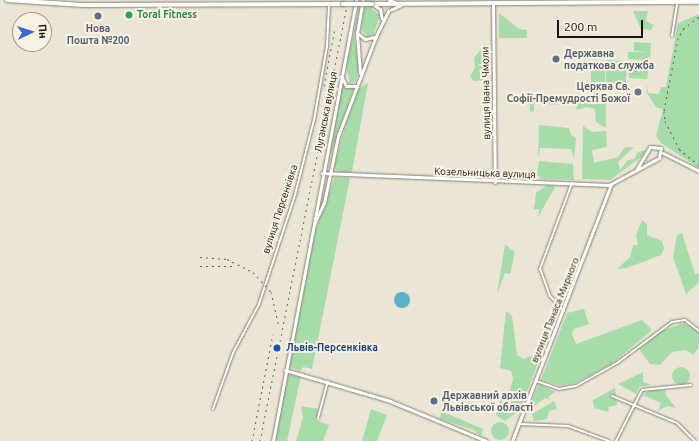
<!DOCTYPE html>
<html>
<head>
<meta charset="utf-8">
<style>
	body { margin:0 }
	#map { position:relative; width:699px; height:441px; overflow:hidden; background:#ebe5d5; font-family:Ubuntu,sans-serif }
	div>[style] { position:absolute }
	.green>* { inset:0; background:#a6dcaa; transform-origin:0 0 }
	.round { border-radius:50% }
	.water>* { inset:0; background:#5bb2ca }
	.roads { filter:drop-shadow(0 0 1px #878073) drop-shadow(0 0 1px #878073) }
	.street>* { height:2px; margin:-1px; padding:0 1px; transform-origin:1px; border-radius:1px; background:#fff }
	.secondary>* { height:3px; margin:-1.5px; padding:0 1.5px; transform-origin:1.5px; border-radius:1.5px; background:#fff }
	.primary>* { height:3.5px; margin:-1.75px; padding:0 1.75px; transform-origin:1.75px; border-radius:1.75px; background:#fff }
	.rail>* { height:1px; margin-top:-0.5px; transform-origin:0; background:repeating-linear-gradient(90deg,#646057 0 2px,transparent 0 6px) }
	.bridges { filter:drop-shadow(0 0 1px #878073) drop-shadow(0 0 1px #878073) }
	.primary-bridge>* { height:3.5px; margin:-1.75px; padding:0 1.75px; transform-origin:1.75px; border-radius:1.75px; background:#fff }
	.dots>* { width:11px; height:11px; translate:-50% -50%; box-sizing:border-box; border:2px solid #f9f2e2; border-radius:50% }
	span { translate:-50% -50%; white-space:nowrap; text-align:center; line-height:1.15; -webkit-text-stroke:4px #f9f2e2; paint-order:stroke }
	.leisure-label { font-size:10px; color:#27864d; font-weight:700 }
	.left { translate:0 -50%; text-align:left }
	.service-label { font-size:10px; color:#4e5e75; font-weight:700 }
	.worship-label { font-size:10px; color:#5b616d; font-weight:700 }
	.right { translate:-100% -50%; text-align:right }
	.street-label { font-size:10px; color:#17140f }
	.transit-label { font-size:10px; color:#164399; font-weight:700 }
	.north { position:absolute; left:12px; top:12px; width:40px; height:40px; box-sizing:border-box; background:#f9f2e2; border:1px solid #9f998e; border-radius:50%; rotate:86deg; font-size:11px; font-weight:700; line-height:16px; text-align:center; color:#17140f }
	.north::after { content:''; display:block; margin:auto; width:14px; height:18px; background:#356ad9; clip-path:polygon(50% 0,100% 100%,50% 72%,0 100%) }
	.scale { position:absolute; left:557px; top:20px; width:86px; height:18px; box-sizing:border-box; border:2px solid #17140f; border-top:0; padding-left:5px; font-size:12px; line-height:14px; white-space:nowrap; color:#17140f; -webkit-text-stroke:3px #f9f2e2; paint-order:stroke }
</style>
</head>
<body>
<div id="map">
	<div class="green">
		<i style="clip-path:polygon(361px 0,354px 35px,359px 66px,356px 81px,350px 84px,346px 66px)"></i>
		<i style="clip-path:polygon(366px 0,372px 0,372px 9px,380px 15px,373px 35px,368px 37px,361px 30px)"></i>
		<i style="clip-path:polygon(633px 11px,648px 11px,646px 21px,654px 25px,651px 30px,641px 29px)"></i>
		<i style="clip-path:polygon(499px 13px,519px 29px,527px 30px,527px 38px,499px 38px)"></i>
		<i style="clip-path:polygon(699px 14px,699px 168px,661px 143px,656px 136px,663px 109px,656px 107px,647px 93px,648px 84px,648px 93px,659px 94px,661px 87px,666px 87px,678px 23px)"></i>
		<i style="clip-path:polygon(634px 42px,651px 43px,650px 60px,628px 59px,628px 52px,648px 52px,634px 51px)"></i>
		<i style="clip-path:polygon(485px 44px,486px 76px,484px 80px,474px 81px,470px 77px,475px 67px,474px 58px)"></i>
		<i style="left:607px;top:60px;width:20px;height:30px;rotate:3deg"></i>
		<i style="clip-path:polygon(628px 61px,650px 62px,647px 79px,629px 78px)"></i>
		<i style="clip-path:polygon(595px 65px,604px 66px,605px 72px,606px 128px,596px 122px,595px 109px,586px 107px,577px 110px,576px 105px,534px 104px,534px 111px,530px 112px,529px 95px,591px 95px,591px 68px)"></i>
		<i style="clip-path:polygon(368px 83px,352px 172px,338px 172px,334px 167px,346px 124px,359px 88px)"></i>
		<i style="clip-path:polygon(342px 87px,354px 87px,327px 165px,326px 165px)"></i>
		<i style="clip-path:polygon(539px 125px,569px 128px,571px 135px,576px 138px,574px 158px,571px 149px,540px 148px,538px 158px)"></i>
		<i style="clip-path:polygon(583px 126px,592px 132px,606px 131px,607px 147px,592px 150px,594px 163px,618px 157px,625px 147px,634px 147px,618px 162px,620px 170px,628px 160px,634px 159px,638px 152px,646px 150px,644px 155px,610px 180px,582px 179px)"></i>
		<i style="clip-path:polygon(539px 161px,573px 164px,574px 180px,542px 179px,537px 175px)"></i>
		<i style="clip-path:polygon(335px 177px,350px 178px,312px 369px,303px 367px,300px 371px,288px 366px,295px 328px,314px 234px)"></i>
		<i style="clip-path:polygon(550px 183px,555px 187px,538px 217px,539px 209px,534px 209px,536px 193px)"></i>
		<i style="clip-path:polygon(642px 220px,647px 224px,647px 235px,662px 241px,664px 249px,661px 255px,627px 268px,617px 269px,630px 257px,633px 245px,638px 245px,636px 235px)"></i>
		<i style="clip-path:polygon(682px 233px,695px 274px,699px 273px,699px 282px,686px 294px,673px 257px,677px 235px)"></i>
		<i style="clip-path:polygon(505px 244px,515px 252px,510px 274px,505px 273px,497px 294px)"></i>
		<i style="clip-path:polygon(584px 309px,589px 324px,574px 329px,572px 334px,576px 344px,642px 320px,652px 330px,613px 363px,576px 383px,562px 386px,541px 380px,567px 313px)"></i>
		<i style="clip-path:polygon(506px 311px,512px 316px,517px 355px,524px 359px,535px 354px,539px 360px,520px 410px,505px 421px,496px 415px,500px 400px,508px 397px,513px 379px,511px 371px,500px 368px)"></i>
		<i style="clip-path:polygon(684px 323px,699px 332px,699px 347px,693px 355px,686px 350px,672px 352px,660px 365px,650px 364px,639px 349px,661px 331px)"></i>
		<i class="round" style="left:672px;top:367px;width:18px;height:18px"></i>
		<i style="clip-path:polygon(643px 372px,643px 382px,652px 385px,639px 387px,636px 394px,618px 384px)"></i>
		<i style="clip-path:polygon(293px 374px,301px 376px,287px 441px,275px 441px,286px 376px)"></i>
		<i style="clip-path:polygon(539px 384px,555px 392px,548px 397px,551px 400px,545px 398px,528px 411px)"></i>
		<i style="clip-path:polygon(615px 388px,617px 405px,608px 407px,609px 412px,594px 408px,593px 400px)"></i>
		<i style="clip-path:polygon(650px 390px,666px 390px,665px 394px,676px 408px,668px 406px,658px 411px,661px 403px,643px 395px)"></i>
		<i style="clip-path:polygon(554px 401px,557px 409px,549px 411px,547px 419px,534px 421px,532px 414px)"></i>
		<i style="clip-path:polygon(301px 406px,318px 409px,316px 420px,329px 425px,323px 441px,296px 441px,303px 418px)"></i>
		<i style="clip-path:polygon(371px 409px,387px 415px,377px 441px,362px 441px)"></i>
		<i style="clip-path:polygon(441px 411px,483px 429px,481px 436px,474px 430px,440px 419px)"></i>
		<i class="round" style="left:491px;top:422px;width:18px;height:18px"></i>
	</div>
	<div class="water">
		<i class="round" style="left:394px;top:292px;width:16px;height:16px"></i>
	</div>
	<div class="roads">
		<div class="street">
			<i style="left:672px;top:36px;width:36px;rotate:-81deg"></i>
			<i style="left:564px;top:311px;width:21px;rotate:-133deg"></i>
			<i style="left:550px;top:296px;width:29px;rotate:-110deg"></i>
			<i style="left:540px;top:269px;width:92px;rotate:-69.6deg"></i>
			<i style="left:536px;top:381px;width:24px;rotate:19deg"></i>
			<i style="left:559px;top:389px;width:17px;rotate:-10deg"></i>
			<i style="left:576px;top:386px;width:47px;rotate:-29.3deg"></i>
			<i style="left:617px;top:363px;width:69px;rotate:-36.7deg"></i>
			<i style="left:672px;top:322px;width:13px;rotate:-9deg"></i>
			<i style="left:685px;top:320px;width:18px;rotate:38deg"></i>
			<i style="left:612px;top:396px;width:70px;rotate:22.6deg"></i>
			<i style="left:677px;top:423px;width:25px;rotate:45deg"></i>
			<i style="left:213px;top:409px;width:59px;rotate:-70.3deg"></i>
			<i style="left:233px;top:353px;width:55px;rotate:-62deg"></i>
			<i style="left:259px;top:304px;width:115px;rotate:-71.7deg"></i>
			<i style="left:295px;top:195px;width:77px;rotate:-75.8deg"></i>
			<i style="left:314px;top:120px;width:75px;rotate:-80deg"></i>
			<i style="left:327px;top:46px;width:41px;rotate:-87.2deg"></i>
			<i style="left:318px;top:418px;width:38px;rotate:-75deg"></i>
			<i style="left:519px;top:424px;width:49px;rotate:2.3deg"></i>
			<i style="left:568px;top:426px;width:44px;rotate:20.1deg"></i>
			<i style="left:616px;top:441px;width:57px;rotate:-63deg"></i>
			<i style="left:642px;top:390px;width:49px;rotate:-5.8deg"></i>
		</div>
		<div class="secondary">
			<i style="left:389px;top:0;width:8px;rotate:23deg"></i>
			<i style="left:493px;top:4px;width:178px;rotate:89.4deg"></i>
			<i style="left:374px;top:5px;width:7px;rotate:34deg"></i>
			<i style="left:380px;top:9px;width:10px;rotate:79deg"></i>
			<i style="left:357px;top:33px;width:10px;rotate:37deg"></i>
			<i style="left:365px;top:39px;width:10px;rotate:-11deg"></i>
			<i style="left:360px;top:73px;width:40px;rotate:-94.3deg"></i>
			<i style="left:357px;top:33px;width:34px;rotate:-80deg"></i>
			<i style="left:341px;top:76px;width:11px;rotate:63deg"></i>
			<i style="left:346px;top:86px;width:11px"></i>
			<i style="left:663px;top:153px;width:40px;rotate:26.6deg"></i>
			<i style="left:322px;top:173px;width:287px;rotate:2.4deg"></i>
			<i style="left:609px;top:185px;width:57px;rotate:-28.4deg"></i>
			<i style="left:659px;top:158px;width:10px;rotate:-79deg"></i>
			<i style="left:661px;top:148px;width:11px;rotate:-175deg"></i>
			<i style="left:650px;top:147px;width:27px;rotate:121deg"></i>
			<i style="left:314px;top:224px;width:23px;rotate:-65deg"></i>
			<i style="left:324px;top:203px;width:68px;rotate:-78.2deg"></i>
			<i style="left:338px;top:136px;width:107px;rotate:-69.2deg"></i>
			<i style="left:376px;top:36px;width:28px;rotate:-64deg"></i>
			<i style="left:388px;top:11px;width:14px;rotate:-25deg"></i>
			<i style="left:285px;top:370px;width:109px;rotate:16.4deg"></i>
			<i style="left:390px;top:401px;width:104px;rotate:22.6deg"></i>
			<i style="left:273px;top:441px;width:449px;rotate:-79.3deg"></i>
			<i style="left:512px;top:441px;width:275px;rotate:-68.9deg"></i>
		</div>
		<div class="primary">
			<i style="left:7px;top:0;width:76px;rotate:3.8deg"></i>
			<i style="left:83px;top:5px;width:260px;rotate:-0.2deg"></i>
			<i style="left:372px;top:4px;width:327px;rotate:-0.4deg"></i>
		</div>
	</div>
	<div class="rail">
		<i style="left:699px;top:17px;width:19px;rotate:144deg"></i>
		<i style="left:684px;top:28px;width:12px;rotate:121deg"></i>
		<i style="left:678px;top:38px;width:74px;rotate:100.9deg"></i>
		<i style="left:664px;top:111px;width:10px;rotate:84deg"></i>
		<i style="left:665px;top:121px;width:31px;rotate:63deg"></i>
		<i style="left:679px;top:149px;width:26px;rotate:39deg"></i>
		<i style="left:324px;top:86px;width:59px;rotate:-79.3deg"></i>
		<i style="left:200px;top:257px;width:27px;rotate:4deg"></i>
		<i style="left:227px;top:259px;width:29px;rotate:27deg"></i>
		<i style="left:253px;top:272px;width:27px;rotate:48deg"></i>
		<i style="left:271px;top:292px;width:32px;rotate:77deg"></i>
		<i style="left:200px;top:266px;width:36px"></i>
		<i style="left:252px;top:441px;width:109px;rotate:-78.9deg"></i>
		<i style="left:260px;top:441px;width:450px;rotate:-78.7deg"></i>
	</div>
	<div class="bridges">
		<div class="primary-bridge">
			<i style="left:343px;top:4px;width:29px"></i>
		</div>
	</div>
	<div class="dots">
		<i style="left:129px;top:15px;background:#2e9e5b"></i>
		<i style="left:98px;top:16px;background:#5c6f8a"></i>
		<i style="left:556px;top:59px;background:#5c6f8a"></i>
		<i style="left:638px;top:92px;background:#6b7280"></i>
		<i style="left:277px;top:348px;background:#1a4fb4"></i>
		<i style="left:434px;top:401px;background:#5c6f8a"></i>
	</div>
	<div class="leisure-label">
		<span class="left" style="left:137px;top:15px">Toral Fitness</span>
	</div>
	<div class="service-label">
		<span style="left:98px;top:34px">Нова<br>Пошта №200</span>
		<span class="left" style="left:564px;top:59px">Державна<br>податкова служба</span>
		<span class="left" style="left:442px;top:401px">Державний архів<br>Львівської області</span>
	</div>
	<div class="worship-label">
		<span class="right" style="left:630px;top:92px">Церква Св.<br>Софії-Премудрості Божої</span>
	</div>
	<div class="street-label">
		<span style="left:486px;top:93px;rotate:-91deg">вулиця Івана Чмоли</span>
		<span style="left:326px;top:112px;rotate:-79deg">Луганська вулиця</span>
		<span style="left:485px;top:173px;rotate:2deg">Козельницька вулиця</span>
		<span style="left:280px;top:209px;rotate:-72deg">вулиця Персенківка</span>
		<span style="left:555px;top:310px;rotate:-68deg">вулиця Панаса Мирного</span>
	</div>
	<div class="transit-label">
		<span class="left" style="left:286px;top:348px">Львів-Персенківка</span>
	</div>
	<div class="north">Пн</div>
	<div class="scale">200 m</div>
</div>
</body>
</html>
